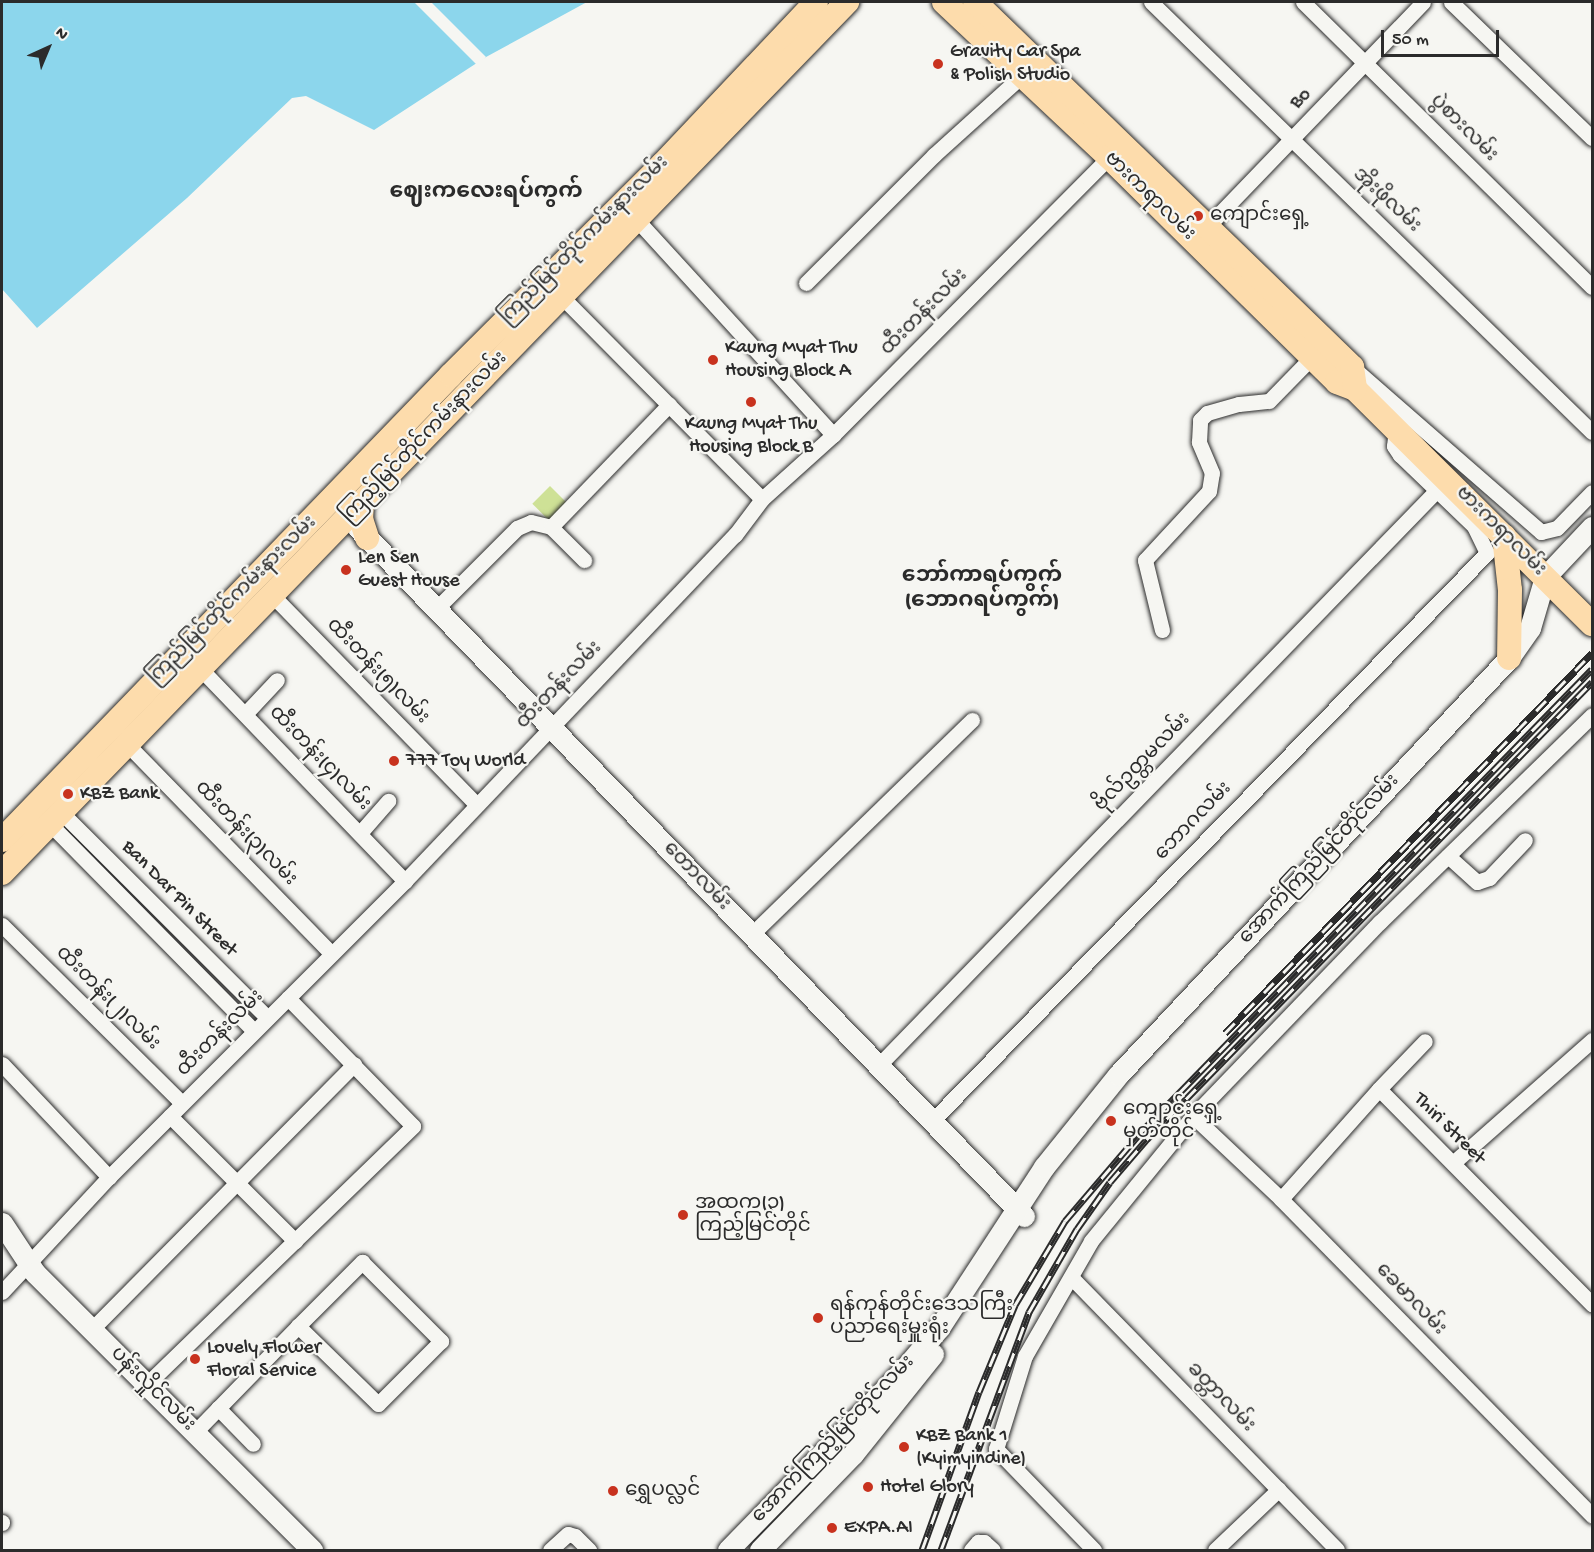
<!DOCTYPE html>
<html>
<head>
<meta charset="utf-8">
<style>
	body { margin:0 }
	#map { position:relative; width:1594px; height:1552px; overflow:hidden; background:#f6f6f2; font-family:"Gochi Hand","Noto Sans Myanmar",sans-serif }
	div>[style] { position:absolute }
	.green>* { inset:0; background:#cee196; transform-origin:0 0 }
	.water>* { inset:0; background:#8cd6ec }
	.pier>* { inset:0; background:#f6f6f2 }
	.roads { filter:drop-shadow(0 0 2px #2b2b2b) drop-shadow(0 0 2px #2b2b2b) }
	.street>* { height:15px; margin:-7.5px; padding:0 7.5px; transform-origin:7.5px; border-radius:7.5px; background:#f6f6f2 }
	.secondary>* { height:21px; margin:-10.5px; padding:0 10.5px; transform-origin:10.5px; border-radius:10.5px; background:#f6f6f2 }
	.primary>* { height:24px; margin:-12px; padding:0 12px; transform-origin:12px; border-radius:12px; background:#fddcac }
	.rail>* { height:7px; margin-top:-3.5px; transform-origin:0; background:repeating-linear-gradient(90deg,#f6f6f2 0 14px,#2b2b2b 0 28px); box-sizing:border-box; border-block:2px solid #2b2b2b }
	.dots>* { width:16px; height:16px; translate:-50% -50%; box-sizing:border-box; border:3px solid #f6f6f2; border-radius:50% }
	span { translate:-50% -50%; white-space:nowrap; text-align:center; line-height:1.15; -webkit-text-stroke:4.5px #f6f6f2; paint-order:stroke }
	.poi-label { font-size:20px; color:#2b2b2b }
	.left { translate:0 -50%; text-align:left }
	.street-label { font-size:20px; color:#2b2b2b }
	.quarter-label { font-size:22px; color:#2b2b2b; font-weight:700 }
	.frame { position:absolute; inset:0; border:3px solid #2b2b2b; pointer-events:none }
	.north { position:absolute; left:18px; top:18px; width:60px; height:60px; -webkit-text-stroke:4px #f6f6f2; paint-order:stroke; rotate:44deg; font-size:16px; font-weight:700; line-height:24px; text-align:center; color:#2b2b2b }
	.north::after { content:''; display:block; margin:auto; width:21px; height:27px; background:#2b2b2b; clip-path:polygon(50% 0,100% 100%,50% 72%,0 100%) }
	.scale { position:absolute; left:1381px; top:30px; width:118px; height:27px; box-sizing:border-box; border:3px solid #2b2b2b; border-top:0; padding-left:8px; font-size:18px; line-height:21px; white-space:nowrap; color:#2b2b2b; -webkit-text-stroke:4px #f6f6f2; paint-order:stroke }
</style>
</head>
<body>
<div id="map">
	<div class="green">
		<i style="left:550px;top:486px;width:24px;height:25px;rotate:45deg"></i>
	</div>
	<div class="water">
		<i style="clip-path:polygon(2px 2px,587px 2px,486px 57px,374px 130px,306px 96px,292px 98px,187px 198px,37px 328px,2px 289px)"></i>
	</div>
	<div class="pier">
		<i style="clip-path:polygon(414px 2px,431px 2px,486px 57px,477px 65px)"></i>
	</div>
	<div class="roads">
		<div class="street">
			<i style="left:1151px;top:2px;width:616px;rotate:44.28deg"></i>
			<i style="left:1303px;top:2px;width:406px;rotate:44.6deg"></i>
			<i style="left:1451px;top:2px;width:196px;rotate:44deg"></i>
			<i style="left:637px;top:220px;width:291px;rotate:47.6deg"></i>
			<i style="left:1201px;top:233px;width:320px;rotate:-46.1deg"></i>
			<i style="left:806px;top:283px;width:181px;rotate:-45deg"></i>
			<i style="left:934px;top:155px;width:125px;rotate:-42.1deg"></i>
			<i style="left:557px;top:292px;width:291px;rotate:45.3deg"></i>
			<i style="left:1352px;top:367px;width:251px;rotate:41.1deg"></i>
			<i style="left:1541px;top:532px;width:16px;rotate:-14deg"></i>
			<i style="left:1557px;top:528px;width:50px;rotate:-45.8deg"></i>
			<i style="left:551px;top:527px;width:47px;rotate:45deg"></i>
			<i style="left:272px;top:595px;width:292px;rotate:45.7deg"></i>
			<i style="left:437px;top:608px;width:113px;rotate:-45deg"></i>
			<i style="left:517px;top:528px;width:15px;rotate:-23deg"></i>
			<i style="left:531px;top:522px;width:21px;rotate:14deg"></i>
			<i style="left:551px;top:527px;width:170px;rotate:-46deg"></i>
			<i style="left:1162px;top:630px;width:72px;rotate:-103.7deg"></i>
			<i style="left:1145px;top:560px;width:94px;rotate:-47.2deg"></i>
			<i style="left:1209px;top:491px;width:18px;rotate:-81deg"></i>
			<i style="left:1212px;top:473px;width:34px;rotate:-113deg"></i>
			<i style="left:1199px;top:442px;width:22px;rotate:-87deg"></i>
			<i style="left:1200px;top:420px;width:10px;rotate:-45deg"></i>
			<i style="left:1207px;top:413px;width:33px;rotate:-16deg"></i>
			<i style="left:1239px;top:404px;width:30px;rotate:-6deg"></i>
			<i style="left:1269px;top:401px;width:62px;rotate:-45.7deg"></i>
			<i style="left:195px;top:663px;width:303px;rotate:46.1deg"></i>
			<i style="left:246px;top:713px;width:45px;rotate:-46.8deg"></i>
			<i style="left:127px;top:744px;width:293px;rotate:45.7deg"></i>
			<i style="left:60px;top:811px;width:293px;rotate:44.9deg"></i>
			<i style="left:49px;top:823px;width:292px;rotate:45.4deg"></i>
			<i style="left:360px;top:833px;width:43px;rotate:-48.8deg"></i>
			<i style="left:1448px;top:856px;width:39px;rotate:42deg"></i>
			<i style="left:1477px;top:882px;width:13px;rotate:-18deg"></i>
			<i style="left:1489px;top:878px;width:52px;rotate:-46.5deg"></i>
			<i style="left:2px;top:925px;width:253px;rotate:44.7deg"></i>
			<i style="left:752px;top:934px;width:307px;rotate:-44.2deg"></i>
			<i style="left:2px;top:1064px;width:156px;rotate:46.6deg"></i>
			<i style="left:878px;top:1066px;width:803px;rotate:-45.86deg"></i>
			<i style="left:1379px;top:1089px;width:66px;rotate:-46.2deg"></i>
			<i style="left:170px;top:1116px;width:177px;rotate:45deg"></i>
			<i style="left:1193px;top:1116px;width:121px;rotate:43.3deg"></i>
			<i style="left:1281px;top:1199px;width:444px;rotate:45.5deg"></i>
			<i style="left:932px;top:1121px;width:794px;rotate:-45.66deg"></i>
			<i style="left:1487px;top:553px;width:30px;rotate:-116deg"></i>
			<i style="left:1474px;top:526px;width:103px;rotate:-136.2deg"></i>
			<i style="left:1400px;top:455px;width:11px;rotate:-124deg"></i>
			<i style="left:1394px;top:446px;width:17px;rotate:-83deg"></i>
			<i style="left:1453px;top:1163px;width:186px;rotate:-41.5deg"></i>
			<i style="left:1281px;top:1199px;width:147px;rotate:-48.3deg"></i>
			<i style="left:1379px;top:1089px;width:303px;rotate:45.3deg"></i>
			<i style="left:362px;top:1262px;width:112px;rotate:45deg"></i>
			<i style="left:441px;top:1341px;width:89px;rotate:135deg"></i>
			<i style="left:378px;top:1404px;width:112px;rotate:-135.7deg"></i>
			<i style="left:298px;top:1326px;width:91px;rotate:-45deg"></i>
			<i style="left:1071px;top:1277px;width:381px;rotate:45.7deg"></i>
			<i style="left:2px;top:1292px;width:157px;rotate:-47.1deg"></i>
			<i style="left:109px;top:1177px;width:419px;rotate:-45deg"></i>
			<i style="left:405px;top:881px;width:478px;rotate:-46.4deg"></i>
			<i style="left:735px;top:535px;width:45px;rotate:-53.1deg"></i>
			<i style="left:762px;top:499px;width:96px;rotate:-42deg"></i>
			<i style="left:833px;top:435px;width:400px;rotate:-45.2deg"></i>
			<i style="left:91px;top:1330px;width:374px;rotate:-45.3deg"></i>
			<i style="left:146px;top:1385px;width:372px;rotate:-44.1deg"></i>
			<i style="left:413px;top:1126px;width:179px;rotate:-134.3deg"></i>
			<i style="left:218px;top:1408px;width:50px;rotate:45.8deg"></i>
			<i style="left:194px;top:1433px;width:149px;rotate:-45.8deg"></i>
			<i style="left:2px;top:1523px;width:1px;rotate:-90deg"></i>
			<i style="left:550px;top:1550px;width:24px;rotate:-42deg"></i>
			<i style="left:568px;top:1534px;width:7px;rotate:16deg"></i>
			<i style="left:575px;top:1536px;width:20px;rotate:45deg"></i>
			<i style="left:971px;top:1550px;width:11px;rotate:-49deg"></i>
			<i style="left:978px;top:1542px;width:6px"></i>
			<i style="left:984px;top:1542px;width:12px;rotate:42deg"></i>
			<i style="left:1094px;top:1550px;width:141px;rotate:-134.1deg"></i>
			<i style="left:996px;top:1449px;width:97px;rotate:-72.7deg"></i>
			<i style="left:1025px;top:1356px;width:133px;rotate:-60.1deg"></i>
			<i style="left:1091px;top:1241px;width:161px;rotate:-50.8deg"></i>
			<i style="left:1193px;top:1116px;width:269px;rotate:-46.1deg"></i>
			<i style="left:1380px;top:922px;width:296px;rotate:-44.3deg"></i>
			<i style="left:1215px;top:1550px;width:88px;rotate:-43.6deg"></i>
		</div>
		<div class="secondary">
			<i style="left:357px;top:527px;width:959px;rotate:45.93deg"></i>
			<i style="left:2px;top:1223px;width:60px;rotate:56.6deg"></i>
			<i style="left:35px;top:1273px;width:392px;rotate:45deg"></i>
			<i style="left:728px;top:1550px;width:245px;rotate:-45.7deg"></i>
			<i style="left:899px;top:1375px;width:62px;rotate:-49.6deg"></i>
			<i style="left:939px;top:1328px;width:192px;rotate:-56.9deg"></i>
			<i style="left:1044px;top:1167px;width:118px;rotate:-51.2deg"></i>
			<i style="left:1118px;top:1075px;width:572px;rotate:-46.84deg"></i>
			<i style="left:1509px;top:658px;width:37px;rotate:-55deg"></i>
			<i style="left:1530px;top:628px;width:53px;rotate:-73.6deg"></i>
			<i style="left:1545px;top:577px;width:69px;rotate:-46.8deg"></i>
			<i style="left:760px;top:1550px;width:134px;rotate:-45.9deg"></i>
			<i style="left:853px;top:1454px;width:128px;rotate:-51.3deg"></i>
		</div>
		<div class="primary">
			<i style="left:944px;top:2px;width:226px;rotate:43.2deg"></i>
			<i style="left:1109px;top:157px;width:320px;rotate:44.6deg"></i>
			<i style="left:1337px;top:382px;width:19px;rotate:21deg"></i>
			<i style="left:1355px;top:389px;width:334px;rotate:44.8deg"></i>
			<i style="left:975px;top:2px;width:525px;rotate:44.07deg"></i>
			<i style="left:1352px;top:367px;width:22px;rotate:82deg"></i>
			<i style="left:362px;top:502px;width:17px;rotate:93deg"></i>
			<i style="left:361px;top:519px;width:20px;rotate:72deg"></i>
			<i style="left:1504px;top:536px;width:54px;rotate:83.7deg"></i>
			<i style="left:1510px;top:590px;width:68px;rotate:90.8deg"></i>
			<i style="left:2px;top:840px;width:646px;rotate:-46deg"></i>
			<i style="left:451px;top:375px;width:298px;rotate:-44.9deg"></i>
			<i style="left:662px;top:165px;width:224px;rotate:-46.6deg"></i>
			<i style="left:2px;top:873px;width:1214px;rotate:-45.87deg"></i>
		</div>
	</div>
	<div class="rail">
		<i style="left:1225px;top:1033px;width:528px;rotate:-46deg"></i>
		<i style="left:922px;top:1550px;width:168px;rotate:-70.2deg"></i>
		<i style="left:979px;top:1392px;width:94px;rotate:-67.5deg"></i>
		<i style="left:1015px;top:1305px;width:98px;rotate:-59.2deg"></i>
		<i style="left:1065px;top:1221px;width:117px;rotate:-49.5deg"></i>
		<i style="left:1141px;top:1132px;width:646px;rotate:-45.75deg"></i>
		<i style="left:941px;top:1550px;width:254px;rotate:-69.7deg"></i>
		<i style="left:1029px;top:1312px;width:96px;rotate:-60deg"></i>
		<i style="left:1077px;top:1229px;width:57px;rotate:-54.9deg"></i>
		<i style="left:1110px;top:1182px;width:57px;rotate:-49.3deg"></i>
		<i style="left:1147px;top:1139px;width:638px;rotate:-45.76deg"></i>
	</div>
	<div class="dots">
		<i style="left:938px;top:64px;background:#c8321e"></i>
		<i style="left:1198px;top:216px;background:#c8321e"></i>
		<i style="left:713px;top:360px;background:#c8321e"></i>
		<i style="left:751px;top:402px;background:#c8321e"></i>
		<i style="left:346px;top:570px;background:#c8321e"></i>
		<i style="left:394px;top:761px;background:#c8321e"></i>
		<i style="left:68px;top:794px;background:#c8321e"></i>
		<i style="left:1111px;top:1121px;background:#c8321e"></i>
		<i style="left:683px;top:1215px;background:#c8321e"></i>
		<i style="left:818px;top:1318px;background:#c8321e"></i>
		<i style="left:195px;top:1359px;background:#c8321e"></i>
		<i style="left:904px;top:1447px;background:#c8321e"></i>
		<i style="left:868px;top:1487px;background:#c8321e"></i>
		<i style="left:613px;top:1491px;background:#c8321e"></i>
		<i style="left:832px;top:1528px;background:#c8321e"></i>
	</div>
	<div class="poi-label">
		<span class="left" style="left:950px;top:64px">Gravity Car Spa<br>&amp; Polish Studio</span>
		<span class="left" style="left:1210px;top:216px">ကျောင်းရှေ့</span>
		<span class="left" style="left:725px;top:360px">Kaung Myat Thu<br>Housing Block A</span>
		<span style="left:751px;top:436px">Kaung Myat Thu<br>Housing Block B</span>
		<span class="left" style="left:358px;top:570px">Len Sen<br>Guest House</span>
		<span class="left" style="left:406px;top:761px">777 Toy World</span>
		<span class="left" style="left:80px;top:794px">KBZ Bank</span>
		<span class="left" style="left:1123px;top:1122px">ကျောင်းရှေ့<br>မှတ်တိုင်</span>
		<span class="left" style="left:695px;top:1216px">အထက(၃)<br>ကြည့်မြင်တိုင်</span>
		<span class="left" style="left:830px;top:1318px">ရန်ကုန်တိုင်းဒေသကြီး<br>ပညာရေးမှူးရုံး</span>
		<span class="left" style="left:207px;top:1360px">Lovely Flower<br>Floral Service</span>
		<span class="left" style="left:916px;top:1448px">KBZ Bank 1<br>(Kyimyindine)</span>
		<span class="left" style="left:880px;top:1487px">Hotel Glory</span>
		<span class="left" style="left:625px;top:1491px">ရွှေပလ္လင်</span>
		<span class="left" style="left:844px;top:1528px">EXPA.AI</span>
	</div>
	<div class="street-label">
		<span style="left:1301px;top:99px;rotate:-45deg">Bo</span>
		<span style="left:1463px;top:129px;rotate:45deg">ပွဲစားလမ်း</span>
		<span style="left:1149px;top:197px;rotate:44deg">ဗားကရာလမ်း</span>
		<span style="left:1386px;top:201px;rotate:43deg">အိုးဖိုလမ်း</span>
		<span style="left:585px;top:241px;rotate:-45deg">ကြည်မြင်တိုင်ကမ်းနားလမ်း</span>
		<span style="left:925px;top:313px;rotate:-45deg">ထီးတန်းလမ်း</span>
		<span style="left:425px;top:438px;rotate:-46deg">ကြည့်မြင်တိုင်ကမ်းနားလမ်း</span>
		<span style="left:1500px;top:532px;rotate:45deg">ဗားကရာလမ်း</span>
		<span style="left:233px;top:601px;rotate:-45deg">ကြည်မြင်တိုင်ကမ်းနားလမ်း</span>
		<span style="left:377px;top:672px;rotate:46deg">ထီးတန်း(၅)လမ်း</span>
		<span style="left:560px;top:686px;rotate:-46deg">ထီးတန်းလမ်း</span>
		<span style="left:319px;top:759px;rotate:46deg">ထီးတန်း(၄)လမ်း</span>
		<span style="left:1143px;top:763px;rotate:-46deg">ဗိုလ်ဥတ္တမလမ်း</span>
		<span style="left:1194px;top:822px;rotate:-46deg">ဘောဂလမ်း</span>
		<span style="left:245px;top:834px;rotate:46deg">ထီးတန်း(၃)လမ်း</span>
		<span style="left:1320px;top:860px;rotate:-47deg">အောက်ကြည်မြင်တိုင်လမ်း</span>
		<span style="left:696px;top:877px;rotate:46deg">တောလမ်း</span>
		<span style="left:179px;top:899px;rotate:45deg">Ban Dar Pin Street</span>
		<span style="left:107px;top:999px;rotate:45deg">ထီးတန်း(၂)လမ်း</span>
		<span style="left:221px;top:1034px;rotate:-45deg">ထီးတန်းလမ်း</span>
		<span style="left:1449px;top:1129px;rotate:45deg">Thiri Street</span>
		<span style="left:1410px;top:1300px;rotate:46deg">ခေမာလမ်း</span>
		<span style="left:152px;top:1390px;rotate:45deg">ပန်းလှိုင်လမ်း</span>
		<span style="left:1220px;top:1398px;rotate:46deg">ခတ္တာလမ်း</span>
		<span style="left:834px;top:1440px;rotate:-46deg">အောက်ကြည့်မြင်တိုင်လမ်း</span>
	</div>
	<div class="quarter-label">
		<span style="left:486px;top:194px">ဈေးကလေးရပ်ကွက်</span>
		<span style="left:982px;top:590px">ဘော်ကာရပ်ကွက်<br>(ဘောဂရပ်ကွက်)</span>
	</div>
	<div class="frame"></div>
	<div class="north">N</div>
	<div class="scale">50 m</div>
</div>
</body>
</html>
